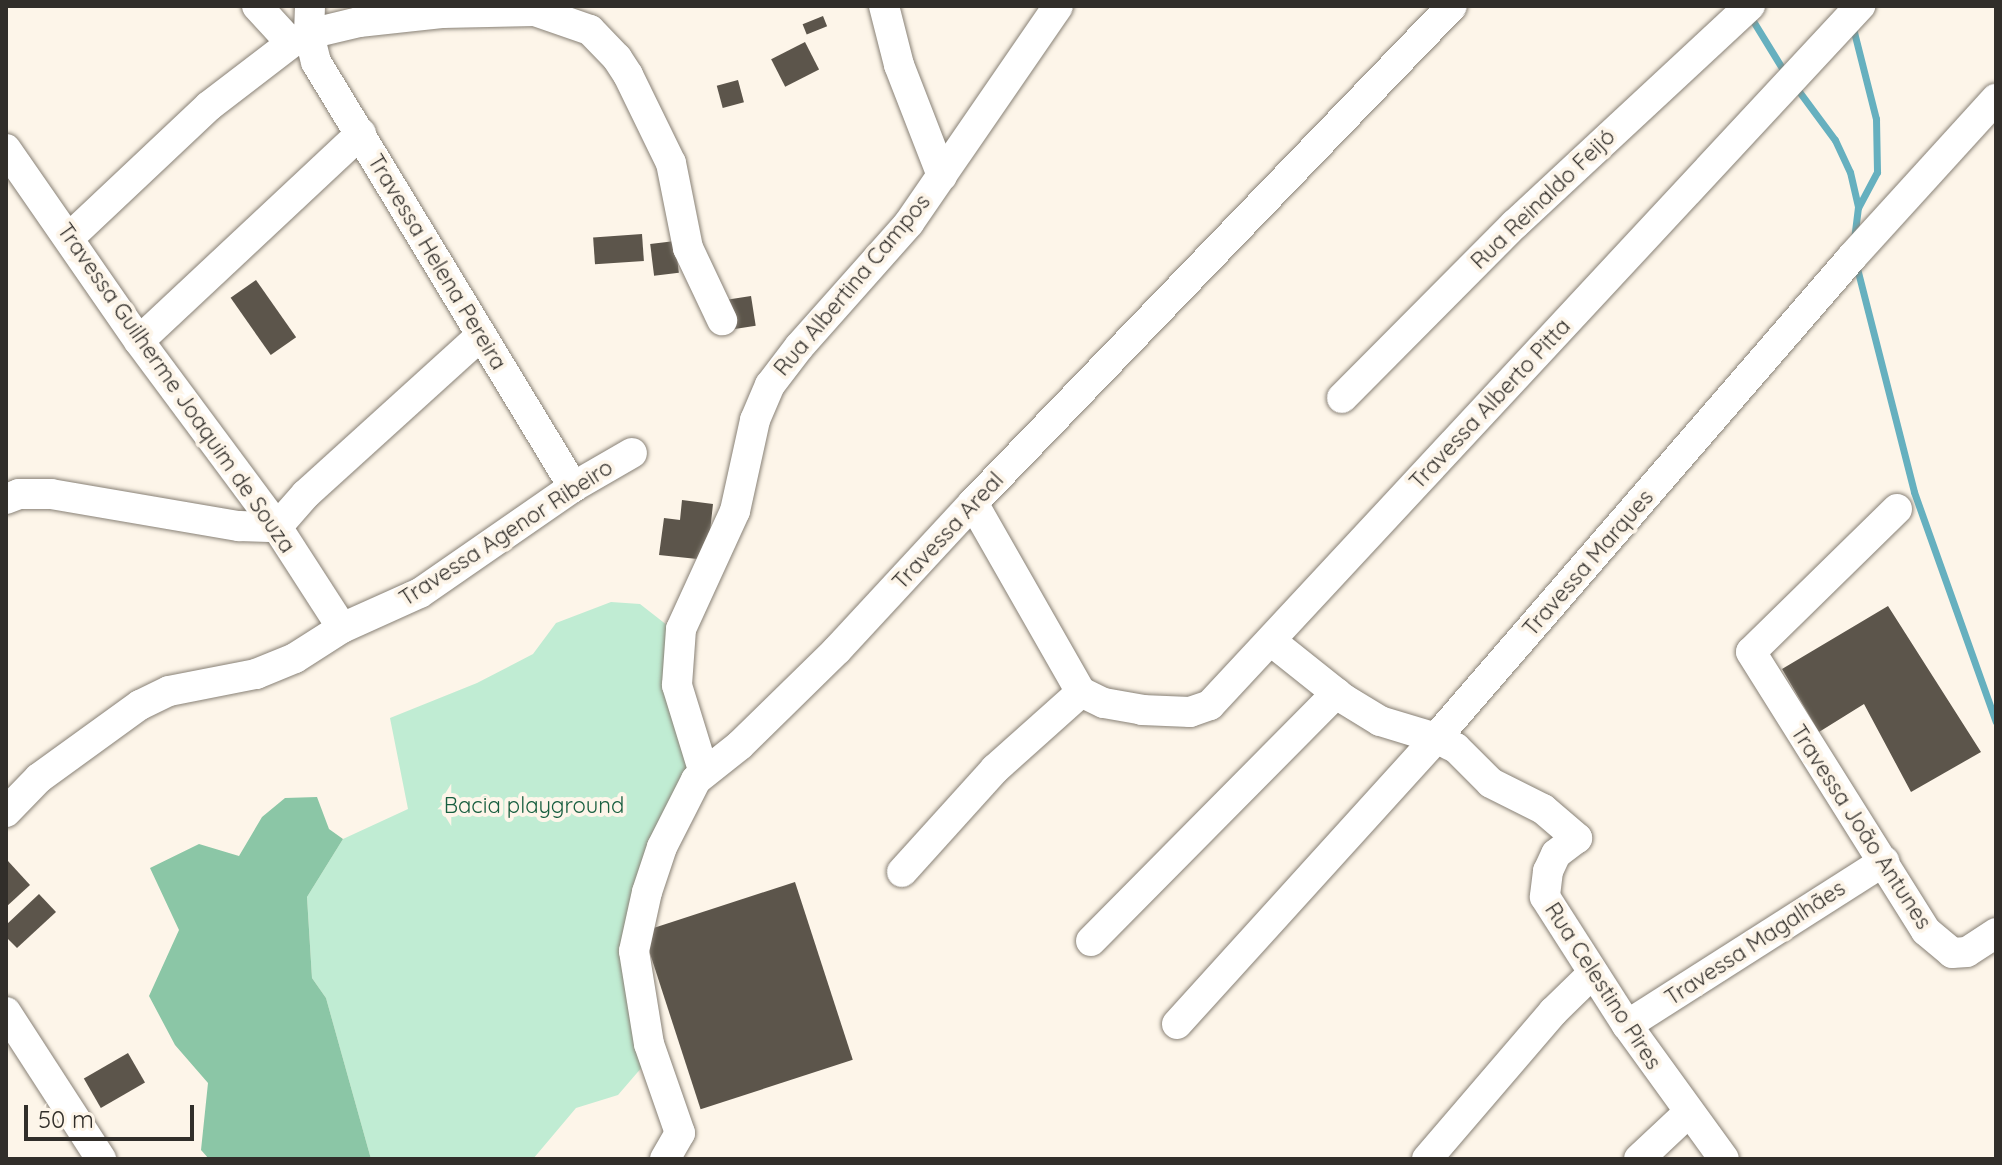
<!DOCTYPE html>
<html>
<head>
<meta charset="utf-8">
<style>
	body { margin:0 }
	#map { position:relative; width:2002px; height:1165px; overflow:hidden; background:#fdf5e9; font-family:Quicksand,sans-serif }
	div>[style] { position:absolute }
	.green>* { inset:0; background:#c0ecd3 }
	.forest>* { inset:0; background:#8bc6a6 }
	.stream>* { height:7px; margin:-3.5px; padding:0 3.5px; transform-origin:3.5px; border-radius:3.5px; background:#66b0bf }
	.building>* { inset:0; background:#5c554b; transform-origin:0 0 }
	.roads { filter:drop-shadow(0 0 2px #888176) drop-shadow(0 0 2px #888176) }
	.minor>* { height:30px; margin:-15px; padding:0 15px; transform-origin:15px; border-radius:15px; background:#fff }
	span { translate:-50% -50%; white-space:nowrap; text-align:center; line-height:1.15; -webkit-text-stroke:8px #fdf5e9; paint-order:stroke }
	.street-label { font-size:22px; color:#312e2a }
	.park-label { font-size:22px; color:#185e3f }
	.frame { position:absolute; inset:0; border:8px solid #312e2a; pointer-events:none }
	.scale { position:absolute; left:24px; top:1105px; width:170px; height:36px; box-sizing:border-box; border:4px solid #312e2a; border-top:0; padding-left:10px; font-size:24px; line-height:28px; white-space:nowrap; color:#312e2a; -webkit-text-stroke:6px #fdf5e9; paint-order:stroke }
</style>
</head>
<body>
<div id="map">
	<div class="green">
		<i style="clip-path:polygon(611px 602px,640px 604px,672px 629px,696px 779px,644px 860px,643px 1066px,618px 1095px,576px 1108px,533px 1159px,371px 1159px,326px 998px,312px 978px,307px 897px,343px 839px,408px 809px,390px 718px,477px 683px,533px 654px,556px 623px)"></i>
	</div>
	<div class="forest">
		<i style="clip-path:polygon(317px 797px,329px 829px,343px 839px,307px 897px,312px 978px,326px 998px,371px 1159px,209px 1159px,201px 1150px,208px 1083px,175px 1045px,149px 996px,179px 930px,150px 868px,199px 844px,239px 856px,262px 817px,285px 798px)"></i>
	</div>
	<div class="stream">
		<i style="left:1750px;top:16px;width:67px;rotate:58.4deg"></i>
		<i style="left:1853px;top:28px;width:94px;rotate:75.8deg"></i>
		<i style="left:1876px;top:119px;width:53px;rotate:88.9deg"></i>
		<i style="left:1877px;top:172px;width:40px;rotate:118deg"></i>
		<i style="left:1858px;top:207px;width:32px;rotate:97deg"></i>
		<i style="left:1795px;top:86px;width:67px;rotate:53.5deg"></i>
		<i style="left:1835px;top:140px;width:35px;rotate:65deg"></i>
		<i style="left:1850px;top:172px;width:36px;rotate:77deg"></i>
		<i style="left:1857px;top:268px;width:231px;rotate:75.7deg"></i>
		<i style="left:1914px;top:492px;width:244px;rotate:70.4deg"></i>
	</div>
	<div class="building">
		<i style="left:823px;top:16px;width:11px;height:22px;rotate:68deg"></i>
		<i style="left:805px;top:42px;width:31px;height:38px;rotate:63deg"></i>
		<i style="left:738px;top:80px;width:23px;height:22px;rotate:75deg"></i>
		<i style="left:642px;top:234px;width:27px;height:49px;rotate:86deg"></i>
		<i style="left:675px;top:241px;width:32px;height:25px;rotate:83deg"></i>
		<i style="left:256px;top:280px;width:70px;height:31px;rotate:55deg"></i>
		<i style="left:751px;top:296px;width:30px;height:31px;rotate:81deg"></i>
		<i style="clip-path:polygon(682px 500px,713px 504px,707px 560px,659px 555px,664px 518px,680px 520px)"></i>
		<i style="clip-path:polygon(1888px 606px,1981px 752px,1911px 792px,1864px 704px,1819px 732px,1782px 669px)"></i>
		<i style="clip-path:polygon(8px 861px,30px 885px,6px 907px,6px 863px)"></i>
		<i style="left:795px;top:882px;width:187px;height:160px;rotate:72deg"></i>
		<i style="clip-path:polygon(39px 894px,56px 912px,17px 948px,6px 937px,6px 925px)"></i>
		<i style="left:128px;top:1053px;width:34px;height:51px;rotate:60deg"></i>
	</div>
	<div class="roads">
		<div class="minor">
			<i style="left:257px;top:6px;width:50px;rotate:47.4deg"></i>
			<i style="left:310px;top:6px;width:28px;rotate:92deg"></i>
			<i style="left:309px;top:34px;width:29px;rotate:76deg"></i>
			<i style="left:316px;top:62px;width:497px;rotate:58.8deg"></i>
			<i style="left:884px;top:6px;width:61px;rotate:75.7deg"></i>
			<i style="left:899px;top:65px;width:119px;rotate:68.8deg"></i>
			<i style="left:6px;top:149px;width:234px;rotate:55.3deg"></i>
			<i style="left:139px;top:341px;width:232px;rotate:53.4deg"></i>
			<i style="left:277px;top:527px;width:120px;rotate:57.2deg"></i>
			<i style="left:70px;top:237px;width:191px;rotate:-43.3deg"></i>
			<i style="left:209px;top:106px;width:103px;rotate:-37.5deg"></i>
			<i style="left:291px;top:43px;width:20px;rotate:-27deg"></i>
			<i style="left:309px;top:34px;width:51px;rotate:-13.5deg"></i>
			<i style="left:359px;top:22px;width:83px;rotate:-6.2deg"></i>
			<i style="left:442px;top:13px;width:93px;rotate:-1.2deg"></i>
			<i style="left:535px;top:11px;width:58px;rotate:19.1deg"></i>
			<i style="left:590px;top:30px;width:39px;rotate:46deg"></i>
			<i style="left:617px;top:58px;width:20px;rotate:57deg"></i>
			<i style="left:628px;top:75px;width:98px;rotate:64deg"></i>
			<i style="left:671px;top:163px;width:87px;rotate:78.7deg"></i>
			<i style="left:688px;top:248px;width:80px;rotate:64.7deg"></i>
			<i style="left:139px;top:341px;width:304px;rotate:-43.1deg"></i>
			<i style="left:1342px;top:398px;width:245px;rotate:-45.2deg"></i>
			<i style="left:1515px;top:224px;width:321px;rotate:-42.9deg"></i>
			<i style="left:6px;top:499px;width:14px;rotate:-21deg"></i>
			<i style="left:19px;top:494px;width:32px"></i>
			<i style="left:51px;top:494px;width:191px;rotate:9.7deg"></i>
			<i style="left:239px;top:526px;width:38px;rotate:2deg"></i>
			<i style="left:277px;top:527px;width:44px;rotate:-48.7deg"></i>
			<i style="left:306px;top:494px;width:235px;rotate:-42.2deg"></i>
			<i style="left:973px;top:503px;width:218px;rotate:60.3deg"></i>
			<i style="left:1081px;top:692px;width:25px;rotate:26deg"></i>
			<i style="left:1104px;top:703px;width:39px;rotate:10deg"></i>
			<i style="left:1142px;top:710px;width:48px;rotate:2.4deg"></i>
			<i style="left:1190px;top:712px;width:21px;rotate:-19deg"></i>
			<i style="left:1210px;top:705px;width:955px;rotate:-47.08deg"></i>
			<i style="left:1897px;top:509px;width:204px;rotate:135.6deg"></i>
			<i style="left:1751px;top:652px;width:329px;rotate:57.9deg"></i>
			<i style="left:1926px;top:931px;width:34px;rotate:40deg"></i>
			<i style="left:1952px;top:953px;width:15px;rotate:-4deg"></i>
			<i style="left:1967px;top:952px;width:35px;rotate:-33deg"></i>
			<i style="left:1271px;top:641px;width:93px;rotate:38.5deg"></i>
			<i style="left:1344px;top:699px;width:42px;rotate:31.4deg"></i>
			<i style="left:1380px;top:721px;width:59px;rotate:16.9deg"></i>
			<i style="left:1436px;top:738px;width:22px;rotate:27deg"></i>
			<i style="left:1456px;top:748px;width:49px;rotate:45deg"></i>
			<i style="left:1491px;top:783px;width:58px;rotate:26.6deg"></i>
			<i style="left:1543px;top:809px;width:45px;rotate:40.5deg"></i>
			<i style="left:1577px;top:838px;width:26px;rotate:143deg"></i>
			<i style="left:1556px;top:854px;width:19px;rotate:115deg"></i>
			<i style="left:1548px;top:871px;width:26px;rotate:97deg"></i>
			<i style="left:1545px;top:897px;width:152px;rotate:57.4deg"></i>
			<i style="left:1627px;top:1025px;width:165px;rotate:54.1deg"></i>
			<i style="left:704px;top:773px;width:92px;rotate:-107.1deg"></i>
			<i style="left:677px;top:685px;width:56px;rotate:-85.9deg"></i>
			<i style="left:681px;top:629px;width:130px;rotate:-65.4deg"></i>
			<i style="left:735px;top:511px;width:93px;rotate:-77.6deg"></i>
			<i style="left:755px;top:420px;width:38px;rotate:-67deg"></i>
			<i style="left:770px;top:385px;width:48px;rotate:-52.7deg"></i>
			<i style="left:799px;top:347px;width:166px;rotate:-48.4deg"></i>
			<i style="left:909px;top:223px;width:263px;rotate:-55.5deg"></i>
			<i style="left:6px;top:812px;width:47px;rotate:-45.9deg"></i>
			<i style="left:39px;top:778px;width:125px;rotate:-35.9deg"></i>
			<i style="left:140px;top:705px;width:32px;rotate:-26deg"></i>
			<i style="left:169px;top:691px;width:89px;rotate:-11.1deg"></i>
			<i style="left:256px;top:674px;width:42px;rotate:-22.3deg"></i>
			<i style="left:295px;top:658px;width:56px;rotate:-32.6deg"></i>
			<i style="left:342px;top:628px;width:85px;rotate:-24.2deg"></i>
			<i style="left:420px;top:593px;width:186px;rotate:-34.7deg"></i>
			<i style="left:573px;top:487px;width:68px;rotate:-30deg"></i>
			<i style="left:902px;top:872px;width:139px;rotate:-47.9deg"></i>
			<i style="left:995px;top:769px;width:115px;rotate:-41.8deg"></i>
			<i style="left:1091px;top:941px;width:349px;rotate:-45.3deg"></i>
			<i style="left:6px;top:1012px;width:175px;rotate:57.1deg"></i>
			<i style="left:1177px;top:1024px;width:386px;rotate:-47.8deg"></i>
			<i style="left:1436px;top:738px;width:636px;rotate:-49.14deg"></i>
			<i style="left:1852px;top:257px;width:214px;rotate:-47.7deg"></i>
			<i style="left:1627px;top:1025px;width:305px;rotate:-32.5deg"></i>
			<i style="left:665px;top:1159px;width:30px;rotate:-60deg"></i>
			<i style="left:680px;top:1133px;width:94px;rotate:-109.2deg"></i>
			<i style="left:649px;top:1044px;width:94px;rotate:-99.2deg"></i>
			<i style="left:634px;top:951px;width:60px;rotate:-77.6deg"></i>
			<i style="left:647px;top:892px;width:47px;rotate:-71.6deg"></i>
			<i style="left:662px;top:847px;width:75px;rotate:-63.1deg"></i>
			<i style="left:696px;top:780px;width:56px;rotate:-38.5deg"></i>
			<i style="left:740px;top:745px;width:136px;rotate:-44.4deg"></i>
			<i style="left:837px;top:650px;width:200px;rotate:-47.2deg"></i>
			<i style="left:973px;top:503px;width:690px;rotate:-46.06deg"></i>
			<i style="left:1427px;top:1159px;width:194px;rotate:-49.4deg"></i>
			<i style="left:1553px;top:1012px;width:56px;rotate:-44.3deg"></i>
			<i style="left:1639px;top:1159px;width:67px;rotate:-43.2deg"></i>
		</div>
	</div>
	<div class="street-label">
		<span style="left:1543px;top:199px;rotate:-44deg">Rua Reinaldo Feijó</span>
		<span style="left:437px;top:262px;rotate:59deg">Travessa Helena Pereira</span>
		<span style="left:852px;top:285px;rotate:-50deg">Rua Albertina Campos</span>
		<span style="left:176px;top:388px;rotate:55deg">Travessa Guilherme Joaquim de Souza</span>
		<span style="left:1490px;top:404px;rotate:-47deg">Travessa Alberto Pitta</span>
		<span style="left:948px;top:531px;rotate:-47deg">Travessa Areal</span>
		<span style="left:506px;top:533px;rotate:-33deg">Travessa Agenor Ribeiro</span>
		<span style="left:1588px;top:563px;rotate:-49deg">Travessa Marques</span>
		<span style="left:1861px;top:827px;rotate:57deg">Travessa João Antunes</span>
		<span style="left:1755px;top:943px;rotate:-33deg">Travessa Magalhães</span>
		<span style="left:1603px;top:986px;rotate:57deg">Rua Celestino Pires</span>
	</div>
	<div class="park-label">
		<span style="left:534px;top:806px">Bacia playground</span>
	</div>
	<div class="frame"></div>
	<div class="scale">50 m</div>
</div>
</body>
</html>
